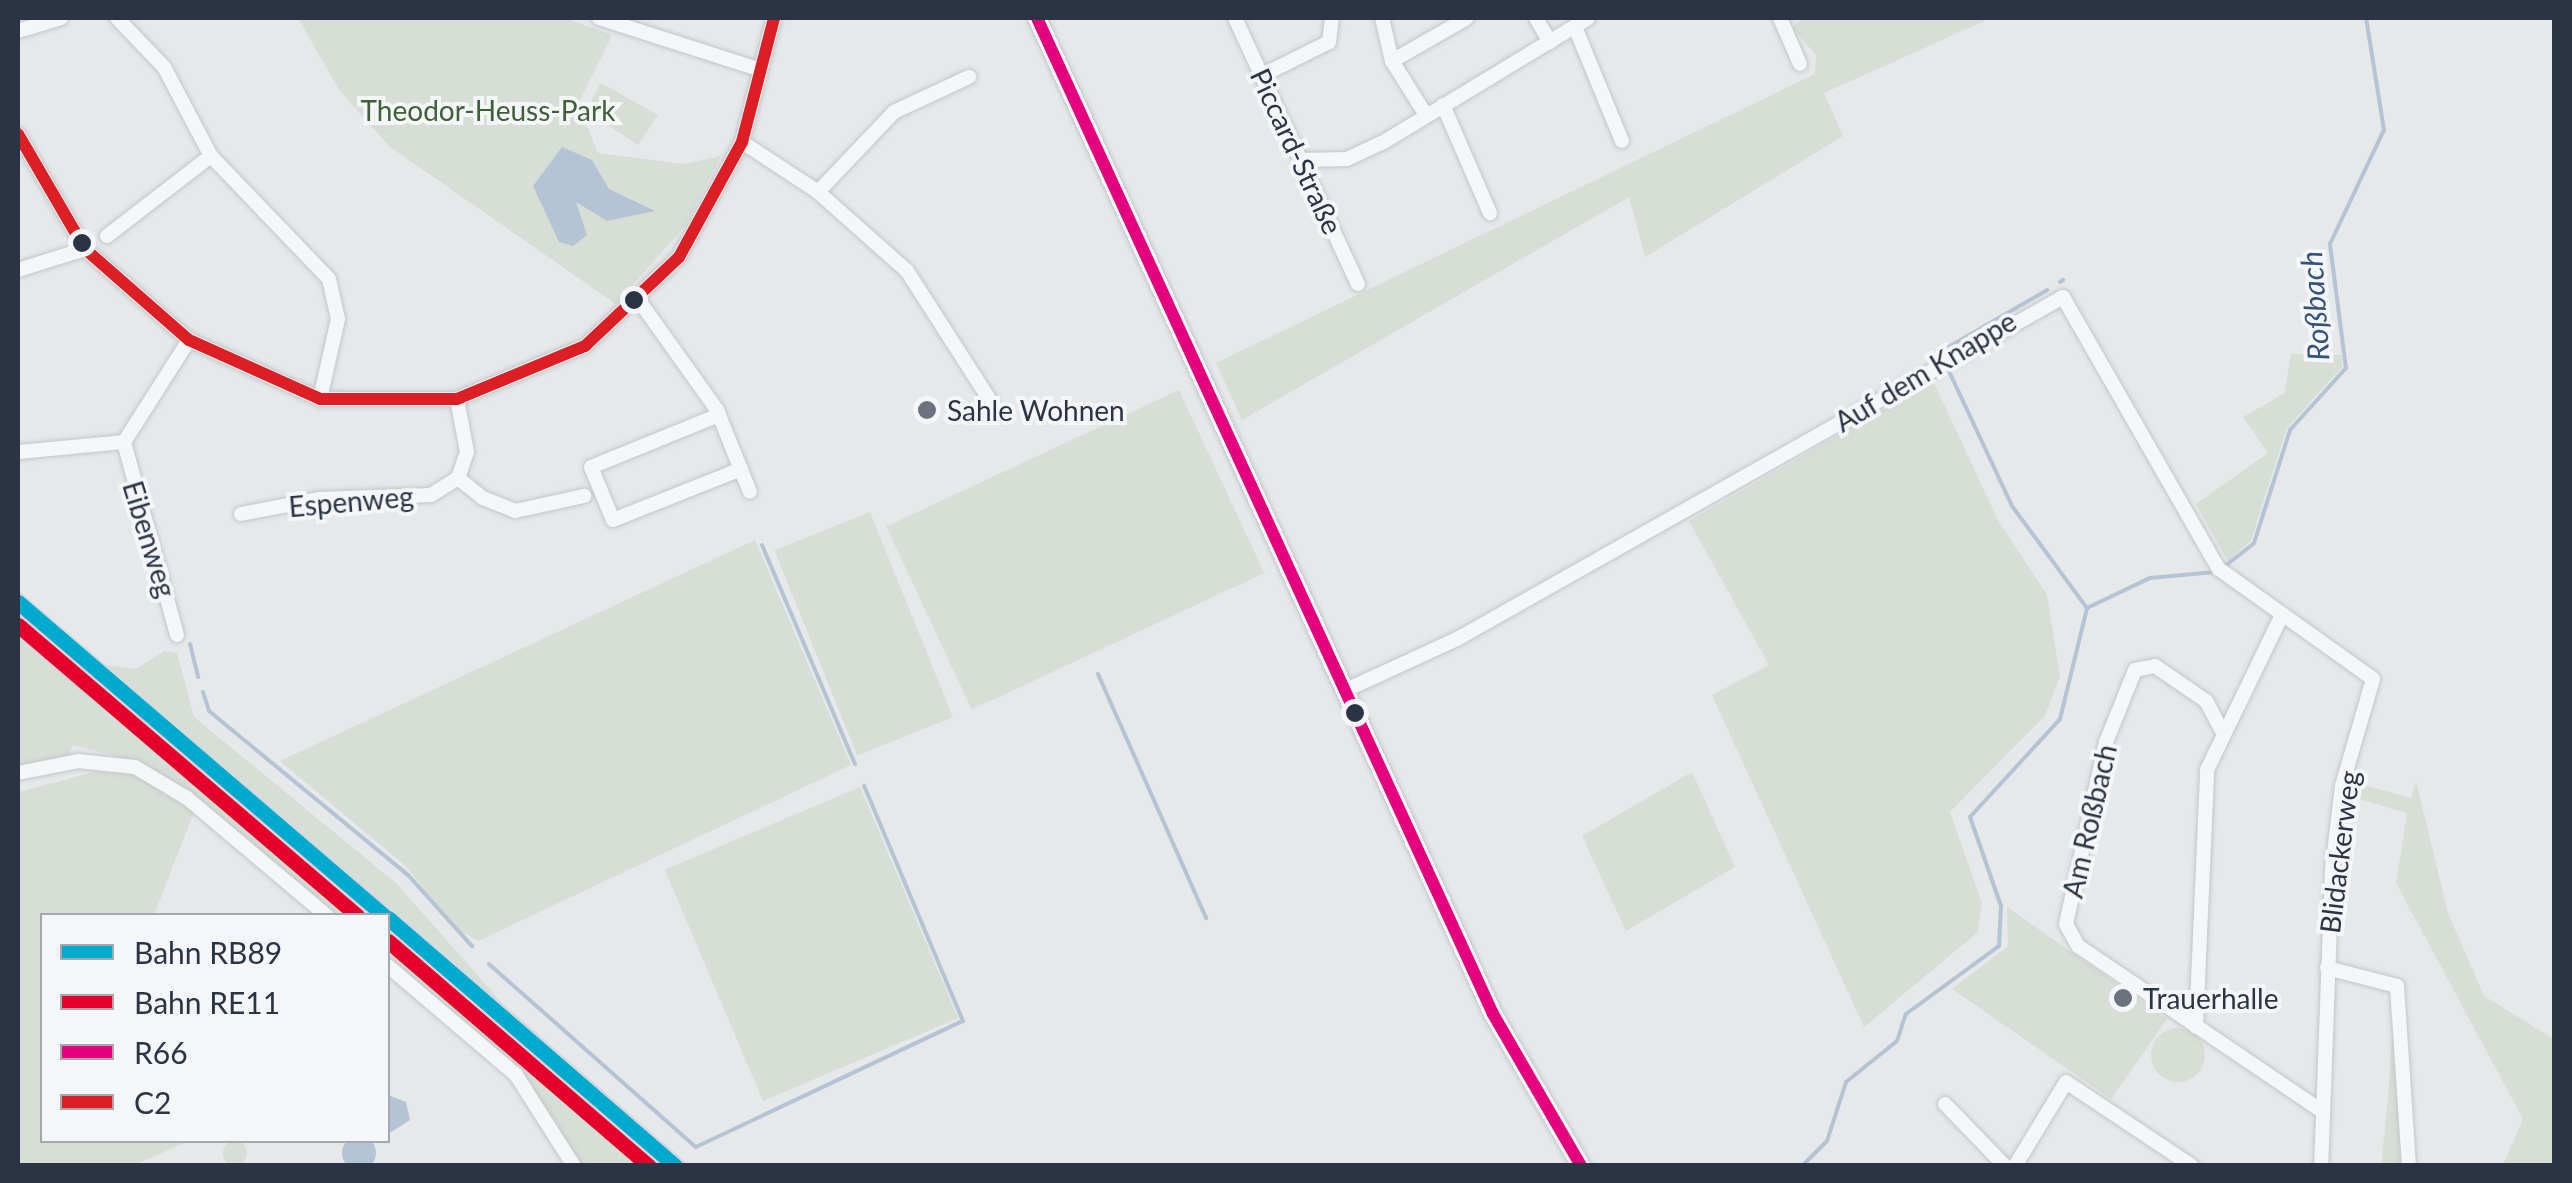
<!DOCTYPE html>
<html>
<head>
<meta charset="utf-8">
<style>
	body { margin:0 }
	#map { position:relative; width:2572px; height:1183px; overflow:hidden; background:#e6e8ea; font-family:Lato,sans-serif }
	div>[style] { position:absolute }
	.built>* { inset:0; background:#d4d7dd }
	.green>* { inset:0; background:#d6ded6; transform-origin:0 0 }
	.round { border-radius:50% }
	.water>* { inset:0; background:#b4c4d5 }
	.stream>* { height:4px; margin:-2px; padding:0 2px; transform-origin:2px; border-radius:2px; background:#b4c4d5 }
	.roads { filter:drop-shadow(0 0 2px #c4c6c8) drop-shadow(0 0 2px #c4c6c8) }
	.minor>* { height:14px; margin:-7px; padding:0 7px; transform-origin:7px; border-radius:7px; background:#f5f6f7 }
	.major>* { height:18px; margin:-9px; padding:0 9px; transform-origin:9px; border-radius:9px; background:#f8f8f8 }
	.rail>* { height:8px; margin-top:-4px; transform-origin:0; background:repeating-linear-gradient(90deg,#f4f6f9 0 11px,#cecfd2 0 22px); box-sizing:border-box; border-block:2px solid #cecfd2 }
	.bus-1>* { height:12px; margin:-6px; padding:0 6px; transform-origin:6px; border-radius:6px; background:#e5007d }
	.bus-2>* { height:12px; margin:-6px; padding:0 6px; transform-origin:6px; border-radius:6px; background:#dc1f25 }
	.rail-1>* { height:15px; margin:-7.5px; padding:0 7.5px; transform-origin:7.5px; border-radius:7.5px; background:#00a9ce }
	.rail-2>* { height:15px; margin:-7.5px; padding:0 7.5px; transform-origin:7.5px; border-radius:7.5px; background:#e4002b }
	.dots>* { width:28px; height:28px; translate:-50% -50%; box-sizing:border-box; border:5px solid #f4f6f9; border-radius:50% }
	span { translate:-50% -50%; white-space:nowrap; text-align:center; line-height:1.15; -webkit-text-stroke:8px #f4f6f9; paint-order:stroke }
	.park-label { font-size:28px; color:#3f6138 }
	.street-label { font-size:28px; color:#2b3445 }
	.poi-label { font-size:28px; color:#2b3445 }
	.left { translate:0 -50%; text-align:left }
	.water-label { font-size:30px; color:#34527a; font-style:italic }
	.frame { position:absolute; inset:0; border:20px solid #2b3445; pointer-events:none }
	.legend { position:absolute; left:40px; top:913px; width:350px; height:230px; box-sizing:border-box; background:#f4f6f9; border:2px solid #a4a8b1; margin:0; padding:12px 18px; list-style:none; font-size:30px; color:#2b3445 }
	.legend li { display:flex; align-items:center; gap:20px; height:50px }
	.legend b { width:50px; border:2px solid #a4a8b1 }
</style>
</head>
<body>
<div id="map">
	<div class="built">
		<i style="clip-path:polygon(18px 590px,502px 1003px,689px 1165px,657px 1165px,388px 934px,388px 916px,365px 915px,125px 709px,91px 700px,18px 637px)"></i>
	</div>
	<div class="green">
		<i style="clip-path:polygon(298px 18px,565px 18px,612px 35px,578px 104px,598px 153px,684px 164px,721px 156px,685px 226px,616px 304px,390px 147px,339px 90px)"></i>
		<i style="clip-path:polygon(1804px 18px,1991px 18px,1824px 93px,1843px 136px,1645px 257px,1629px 197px,1242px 420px,1216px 363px,1815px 74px,1816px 55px,1792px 27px)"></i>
		<i style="clip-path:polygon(601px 83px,658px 115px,638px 145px,586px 110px)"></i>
		<i style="clip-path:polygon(2291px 354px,2342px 355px,2342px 367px,2287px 428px,2251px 540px,2228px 561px,2196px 504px,2268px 453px,2243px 417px,2285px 393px)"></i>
		<i style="clip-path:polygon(1933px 381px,1998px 520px,2047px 595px,2060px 676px,2045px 716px,1950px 812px,1982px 903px,1978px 932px,1864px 1027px,1712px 695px,1769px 665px,1689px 521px)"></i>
		<i style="left:1179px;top:390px;width:202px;height:323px;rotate:65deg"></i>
		<i style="left:870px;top:512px;width:221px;height:103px;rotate:68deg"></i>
		<i style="clip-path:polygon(755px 540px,851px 765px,478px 941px,449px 924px,407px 867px,280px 761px)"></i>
		<i style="clip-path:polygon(18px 637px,91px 700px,125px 709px,365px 915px,337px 915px,191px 792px,135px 761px,73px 745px,68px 758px,18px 767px)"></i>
		<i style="clip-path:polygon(164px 651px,177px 653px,194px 717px,397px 884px,502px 1003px,105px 665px,136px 669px)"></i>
		<i style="clip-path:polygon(95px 772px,134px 773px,194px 812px,154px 915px,42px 916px,42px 1140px,189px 1141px,134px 1165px,18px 1166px,18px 792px)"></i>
		<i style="clip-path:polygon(1692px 772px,1735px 867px,1626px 931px,1582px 836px)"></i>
		<i style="clip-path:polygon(2416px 781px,2448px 913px,2484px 996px,2554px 1039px,2554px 1165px,2503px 1165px,2523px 1119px,2396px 883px,2407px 813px,2349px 796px,2353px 782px,2411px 798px)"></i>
		<i style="left:860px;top:787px;width:251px;height:212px;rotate:67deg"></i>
		<i style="clip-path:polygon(2007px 907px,2167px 1019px,2111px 1099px,1952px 989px,2008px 946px)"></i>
		<i style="clip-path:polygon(388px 934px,657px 1165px,581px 1165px,520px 1072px,388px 959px)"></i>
		<i style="clip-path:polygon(2393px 1020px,2402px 1165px,2381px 1166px,2388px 1099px)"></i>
		<i class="round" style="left:2151px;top:1028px;width:54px;height:54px"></i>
		<i class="round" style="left:223px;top:1141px;width:24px;height:24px"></i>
	</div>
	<div class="water">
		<i style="clip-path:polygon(562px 147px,592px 160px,609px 189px,655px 211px,607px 221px,576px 202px,587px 235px,573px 246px,559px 242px,533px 186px)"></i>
		<i style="clip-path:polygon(388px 1095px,406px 1102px,410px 1120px,388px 1134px)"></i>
		<i class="round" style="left:342px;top:1136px;width:34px;height:34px"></i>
	</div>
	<div class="stream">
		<i style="left:2060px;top:282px;width:4px;rotate:-34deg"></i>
		<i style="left:1945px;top:349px;width:118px;rotate:-30deg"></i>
		<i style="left:1947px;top:367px;width:153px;rotate:64.9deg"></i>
		<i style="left:2012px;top:506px;width:127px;rotate:53.7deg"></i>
		<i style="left:762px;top:545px;width:238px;rotate:67deg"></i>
		<i style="left:2225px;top:566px;width:37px;rotate:-38deg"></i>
		<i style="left:2254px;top:543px;width:119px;rotate:-72.3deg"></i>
		<i style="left:2290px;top:430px;width:84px;rotate:-47.9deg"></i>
		<i style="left:2346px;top:368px;width:125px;rotate:-97.4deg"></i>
		<i style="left:2330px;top:244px;width:126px;rotate:-64.7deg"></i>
		<i style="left:2384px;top:130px;width:113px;rotate:-99.1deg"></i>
		<i style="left:190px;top:644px;width:34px;rotate:76deg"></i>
		<i style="left:1098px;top:674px;width:267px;rotate:66.1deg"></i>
		<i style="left:203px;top:692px;width:20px;rotate:72deg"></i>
		<i style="left:209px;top:711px;width:258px;rotate:39.5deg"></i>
		<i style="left:408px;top:875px;width:96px;rotate:48deg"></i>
		<i style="left:489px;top:964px;width:276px;rotate:41.5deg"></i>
		<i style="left:696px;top:1147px;width:295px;rotate:-25.3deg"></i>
		<i style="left:963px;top:1021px;width:255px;rotate:-112.8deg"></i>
		<i style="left:1802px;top:1166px;width:35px;rotate:-45deg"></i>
		<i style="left:1827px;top:1141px;width:62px;rotate:-72.1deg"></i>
		<i style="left:1846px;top:1082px;width:65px;rotate:-38.8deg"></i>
		<i style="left:1897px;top:1041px;width:28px;rotate:-72deg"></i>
		<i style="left:1906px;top:1014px;width:115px;rotate:-36.2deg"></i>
		<i style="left:1999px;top:946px;width:40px;rotate:-87.1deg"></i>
		<i style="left:2001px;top:906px;width:94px;rotate:-109.2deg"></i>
		<i style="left:1970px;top:817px;width:133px;rotate:-47.4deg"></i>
		<i style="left:2060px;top:719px;width:114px;rotate:-76.3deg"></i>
		<i style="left:2087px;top:608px;width:70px;rotate:-25.5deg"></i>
		<i style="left:2150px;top:578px;width:65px;rotate:-5.3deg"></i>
	</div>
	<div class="roads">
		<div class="minor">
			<i style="left:117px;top:18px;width:68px;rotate:46.2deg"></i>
			<i style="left:164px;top:67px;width:101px;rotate:62.2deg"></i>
			<i style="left:211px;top:156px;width:170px;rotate:46.2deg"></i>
			<i style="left:329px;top:279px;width:41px;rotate:77.3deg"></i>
			<i style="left:338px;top:319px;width:82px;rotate:102.7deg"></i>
			<i style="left:599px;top:18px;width:167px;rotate:17.8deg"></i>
			<i style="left:1235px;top:18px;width:293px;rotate:65.2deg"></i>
			<i style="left:1382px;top:18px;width:44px;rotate:76.9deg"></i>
			<i style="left:1392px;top:61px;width:64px;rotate:57.8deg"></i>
			<i style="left:1536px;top:18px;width:28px;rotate:60deg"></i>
			<i style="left:1780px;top:18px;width:50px;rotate:66.5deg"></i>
			<i style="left:1575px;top:27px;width:123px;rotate:67.6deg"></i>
			<i style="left:18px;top:31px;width:45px;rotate:-16.8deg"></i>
			<i style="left:1392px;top:61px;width:86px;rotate:-29.8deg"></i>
			<i style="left:1261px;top:76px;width:76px;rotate:-26.6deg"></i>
			<i style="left:1329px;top:42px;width:24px;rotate:-83deg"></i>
			<i style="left:1443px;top:105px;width:118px;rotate:66.5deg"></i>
			<i style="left:18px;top:134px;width:133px;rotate:59.8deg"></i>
			<i style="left:85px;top:249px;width:138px;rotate:41.2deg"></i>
			<i style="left:189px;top:340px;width:144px;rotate:24.2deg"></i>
			<i style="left:320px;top:399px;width:137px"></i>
			<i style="left:457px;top:399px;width:139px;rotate:-22.5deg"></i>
			<i style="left:585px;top:346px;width:129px;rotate:-43.4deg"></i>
			<i style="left:679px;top:257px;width:131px;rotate:-61.3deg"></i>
			<i style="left:742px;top:142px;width:128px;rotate:-75.5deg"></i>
			<i style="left:742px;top:142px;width:91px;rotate:33.3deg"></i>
			<i style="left:818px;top:192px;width:119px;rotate:41.6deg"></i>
			<i style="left:907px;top:271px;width:156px;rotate:57.3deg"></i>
			<i style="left:1302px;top:160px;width:45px;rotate:-1.3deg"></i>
			<i style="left:1347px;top:159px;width:38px;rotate:-25deg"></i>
			<i style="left:1382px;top:143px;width:241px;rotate:-31.2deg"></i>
			<i style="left:818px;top:192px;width:110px;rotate:-46.5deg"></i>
			<i style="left:894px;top:112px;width:83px;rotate:-25deg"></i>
			<i style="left:107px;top:236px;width:131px;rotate:-37.6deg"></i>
			<i style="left:18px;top:270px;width:70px;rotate:-17.4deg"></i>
			<i style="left:640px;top:302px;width:133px;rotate:54.5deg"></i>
			<i style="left:717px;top:410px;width:88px;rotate:68.1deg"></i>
			<i style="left:457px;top:399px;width:54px;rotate:79.3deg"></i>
			<i style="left:467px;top:452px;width:28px;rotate:109deg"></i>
			<i style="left:458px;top:478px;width:32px;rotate:39deg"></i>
			<i style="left:483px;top:498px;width:35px;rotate:22deg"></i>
			<i style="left:515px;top:511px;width:71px;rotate:-12.3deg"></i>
			<i style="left:719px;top:415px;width:138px;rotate:157.9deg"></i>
			<i style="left:591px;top:467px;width:57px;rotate:67.5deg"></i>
			<i style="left:613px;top:520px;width:138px;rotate:-21.7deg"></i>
			<i style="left:18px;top:452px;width:106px;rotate:-5.4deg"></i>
			<i style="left:241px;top:514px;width:79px;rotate:-10.9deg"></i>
			<i style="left:319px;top:499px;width:112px;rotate:-2deg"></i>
			<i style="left:431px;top:495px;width:32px;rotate:-32deg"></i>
			<i style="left:177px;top:635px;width:200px;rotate:-105.4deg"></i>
			<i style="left:124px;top:442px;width:121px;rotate:-57.5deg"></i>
			<i style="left:1346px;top:690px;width:122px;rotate:-24.7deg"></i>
			<i style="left:1457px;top:639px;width:696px;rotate:-29.44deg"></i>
			<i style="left:2063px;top:297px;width:314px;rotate:60.2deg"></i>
			<i style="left:2219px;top:569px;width:189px;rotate:35.5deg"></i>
			<i style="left:2373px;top:679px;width:111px;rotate:106.2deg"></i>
			<i style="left:2342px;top:786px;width:85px;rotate:96.8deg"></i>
			<i style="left:2332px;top:870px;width:296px;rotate:92.1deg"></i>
			<i style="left:2221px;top:729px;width:32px;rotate:-118deg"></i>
			<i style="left:2206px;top:701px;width:62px;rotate:-145.5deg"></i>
			<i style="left:2155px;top:666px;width:20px;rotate:169deg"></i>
			<i style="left:2135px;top:670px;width:78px;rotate:111.9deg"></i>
			<i style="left:2106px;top:742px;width:186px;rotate:102.4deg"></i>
			<i style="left:2066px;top:924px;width:25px;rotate:61deg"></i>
			<i style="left:2078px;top:946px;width:291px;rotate:34.1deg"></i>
			<i style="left:18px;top:773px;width:61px;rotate:-11.3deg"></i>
			<i style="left:78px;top:761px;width:57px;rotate:6deg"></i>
			<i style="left:135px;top:767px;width:61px;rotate:30.8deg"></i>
			<i style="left:187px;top:798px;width:183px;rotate:40.1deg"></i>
			<i style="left:388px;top:966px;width:168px;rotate:40.4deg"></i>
			<i style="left:516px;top:1075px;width:108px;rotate:57.5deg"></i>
			<i style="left:2327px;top:968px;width:72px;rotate:14.4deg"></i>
			<i style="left:2397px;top:986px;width:180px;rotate:86.2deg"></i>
			<i style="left:2196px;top:1027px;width:257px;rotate:-87.5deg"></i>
			<i style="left:2207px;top:770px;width:172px;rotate:-64.2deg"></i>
			<i style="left:1945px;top:1104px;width:86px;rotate:45.9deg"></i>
			<i style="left:2015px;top:1166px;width:98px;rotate:-58.7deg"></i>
			<i style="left:2066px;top:1082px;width:151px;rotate:33.7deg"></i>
		</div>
		<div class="major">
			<i style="left:1037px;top:18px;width:1095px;rotate:65.4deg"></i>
			<i style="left:1493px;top:1014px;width:176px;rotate:59.9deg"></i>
		</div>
	</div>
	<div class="rail">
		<i style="left:18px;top:631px;width:89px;rotate:40.9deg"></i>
	</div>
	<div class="bus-1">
		<i style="left:1037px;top:18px;width:1095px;rotate:65.4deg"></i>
		<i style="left:1493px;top:1014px;width:176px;rotate:59.9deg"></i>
	</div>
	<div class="bus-2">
		<i style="left:18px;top:134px;width:133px;rotate:59.8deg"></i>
		<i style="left:85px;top:249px;width:138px;rotate:41.2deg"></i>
		<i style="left:189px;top:340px;width:144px;rotate:24.2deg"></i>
		<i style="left:320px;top:399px;width:137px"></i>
		<i style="left:457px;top:399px;width:139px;rotate:-22.5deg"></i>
		<i style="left:585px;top:346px;width:129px;rotate:-43.4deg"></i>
		<i style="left:679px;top:257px;width:131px;rotate:-61.3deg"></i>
		<i style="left:742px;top:142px;width:128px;rotate:-75.5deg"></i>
	</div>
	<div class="rail-1">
		<i style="left:18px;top:602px;width:482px;rotate:40.6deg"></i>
		<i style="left:388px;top:918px;width:379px;rotate:40.8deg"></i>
	</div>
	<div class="rail-2">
		<i style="left:18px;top:625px;width:447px;rotate:40.6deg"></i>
		<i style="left:388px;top:941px;width:345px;rotate:40.8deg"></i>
	</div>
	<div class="dots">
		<i style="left:82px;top:243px;background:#2b3445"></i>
		<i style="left:634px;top:300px;background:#2b3445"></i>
		<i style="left:927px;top:410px;background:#6c737f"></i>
		<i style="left:1355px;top:713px;background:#2b3445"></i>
		<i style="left:2123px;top:998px;background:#6c737f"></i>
	</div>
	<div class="park-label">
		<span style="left:488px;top:110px">Theodor-Heuss-Park</span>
	</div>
	<div class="street-label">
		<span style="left:1297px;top:151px;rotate:65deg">Piccard-Straße</span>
		<span style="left:1925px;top:371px;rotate:-31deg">Auf dem Knappe</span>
		<span style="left:351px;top:501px;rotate:-5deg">Espenweg</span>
		<span style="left:150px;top:539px;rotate:73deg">Eibenweg</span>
		<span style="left:2089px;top:821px;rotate:-77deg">Am Roßbach</span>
		<span style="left:2339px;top:852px;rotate:-83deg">Blidackerweg</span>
	</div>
	<div class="poi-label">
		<span class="left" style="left:947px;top:410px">Sahle Wohnen</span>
		<span class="left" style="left:2143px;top:998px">Trauerhalle</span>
	</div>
	<div class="water-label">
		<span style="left:2314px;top:306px;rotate:-94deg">Roßbach</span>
	</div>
	<div class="frame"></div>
	<ul class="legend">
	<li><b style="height:12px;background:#00a9ce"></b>Bahn RB89</li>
	<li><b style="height:12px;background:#e4002b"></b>Bahn RE11</li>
	<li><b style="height:12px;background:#e5007d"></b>R66</li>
	<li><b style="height:12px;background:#dc1f25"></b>C2</li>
	</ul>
</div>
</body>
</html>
